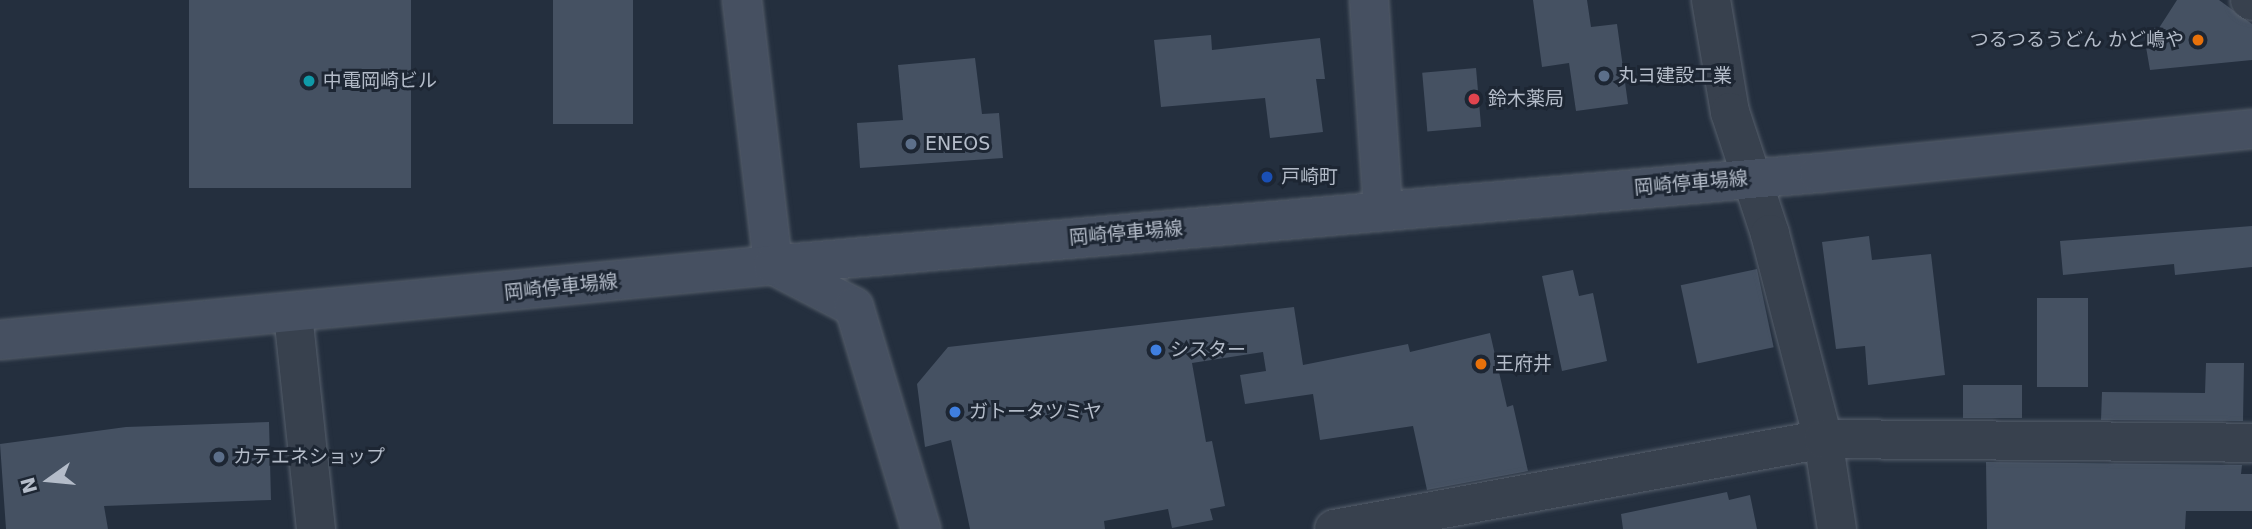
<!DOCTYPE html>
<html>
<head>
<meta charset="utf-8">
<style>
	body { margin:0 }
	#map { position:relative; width:2252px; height:529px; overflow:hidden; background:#242f3e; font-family:"DejaVu Sans","Noto Sans JP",sans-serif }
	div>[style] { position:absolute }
	.building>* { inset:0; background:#455162; transform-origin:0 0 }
	.roads { filter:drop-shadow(0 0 2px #565f6c) drop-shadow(0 0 2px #565f6c) }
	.street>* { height:38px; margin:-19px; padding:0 19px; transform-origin:19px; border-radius:19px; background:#38414e }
	.secondary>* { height:38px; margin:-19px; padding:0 19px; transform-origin:19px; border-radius:19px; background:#465061 }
	.dots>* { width:19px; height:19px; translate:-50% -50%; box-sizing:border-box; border:4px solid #1d2633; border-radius:50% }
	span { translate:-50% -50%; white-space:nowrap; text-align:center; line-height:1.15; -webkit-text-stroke:6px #1d2633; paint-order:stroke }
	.poi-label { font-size:19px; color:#b4bcc9 }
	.right { translate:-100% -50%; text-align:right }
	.left { translate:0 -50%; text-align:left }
	.street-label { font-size:19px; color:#b4bcc9 }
	.north { position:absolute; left:14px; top:445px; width:70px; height:70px; -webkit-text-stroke:5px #1d2633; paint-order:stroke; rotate:255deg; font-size:19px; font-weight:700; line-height:28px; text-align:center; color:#b4bcc9 }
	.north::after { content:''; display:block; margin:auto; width:24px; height:32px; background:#b4bcc9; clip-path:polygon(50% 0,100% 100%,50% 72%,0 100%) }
</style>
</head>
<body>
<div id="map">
	<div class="building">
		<i style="left:189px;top:0;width:222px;height:188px"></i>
		<i style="left:553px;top:0;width:80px;height:124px"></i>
		<i style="clip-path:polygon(1533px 0,1587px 0,1591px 27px,1617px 24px,1628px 104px,1576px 111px,1569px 63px,1542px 67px)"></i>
		<i style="clip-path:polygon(2177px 0,2219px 0,2252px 24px,2252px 60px,2150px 70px,2143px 30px,2159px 28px)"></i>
		<i style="clip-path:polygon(1211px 35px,1212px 50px,1320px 38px,1325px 79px,1316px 79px,1323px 132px,1270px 138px,1265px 98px,1161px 107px,1154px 40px)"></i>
		<i style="clip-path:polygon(975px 58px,982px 114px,999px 113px,1003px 158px,860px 168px,857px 123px,903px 120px,898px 65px)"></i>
		<i style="left:1476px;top:68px;width:59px;height:54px;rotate:85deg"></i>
		<i style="clip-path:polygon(2252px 226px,2252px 267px,2175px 275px,2174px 264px,2063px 275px,2060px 241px)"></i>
		<i style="clip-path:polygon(1869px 236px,1872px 260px,1931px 254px,1945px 375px,1868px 385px,1865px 346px,1836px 349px,1822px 242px)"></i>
		<i style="left:1757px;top:269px;width:80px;height:78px;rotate:78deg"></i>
		<i style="clip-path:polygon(1573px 270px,1579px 296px,1593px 293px,1607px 361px,1562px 371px,1542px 276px)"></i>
		<i style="left:2037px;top:298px;width:51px;height:89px"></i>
		<i style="clip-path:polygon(1294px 307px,1303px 365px,1408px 344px,1410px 352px,1490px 333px,1507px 407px,1513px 405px,1528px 471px,1427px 490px,1413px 426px,1320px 440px,1313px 394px,1245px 404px,1240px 375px,1266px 371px,1263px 352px,1192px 363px,1206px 442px,1212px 441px,1225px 506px,1210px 509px,1213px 520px,1172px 528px,1168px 509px,1104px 521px,1105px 529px,970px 529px,951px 440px,925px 447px,917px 384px,948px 347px)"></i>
		<i style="clip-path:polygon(2206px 363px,2244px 363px,2243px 421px,2101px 420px,2102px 392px,2205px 393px)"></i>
		<i style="left:1963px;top:385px;width:59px;height:33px"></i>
		<i style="clip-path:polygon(269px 422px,271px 500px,104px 506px,108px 529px,6px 529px,0 444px,126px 427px)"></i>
		<i style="clip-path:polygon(1986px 462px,2242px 465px,2241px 474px,2252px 474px,2252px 511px,2186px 511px,2185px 529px,1987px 529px)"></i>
		<i style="clip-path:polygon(1727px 492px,1729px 500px,1750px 495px,1757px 529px,1623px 529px,1621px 514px)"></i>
	</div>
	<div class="roads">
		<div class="street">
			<i style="left:1711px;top:0;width:114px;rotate:80.4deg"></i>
			<i style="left:1730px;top:112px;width:128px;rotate:71.8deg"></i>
			<i style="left:1770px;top:234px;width:212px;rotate:75.5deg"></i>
			<i style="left:1823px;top:439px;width:91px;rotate:81.2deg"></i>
			<i style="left:2250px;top:0;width:2px;rotate:27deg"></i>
			<i style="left:293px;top:314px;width:216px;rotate:83.9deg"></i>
			<i style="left:1334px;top:529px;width:497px;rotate:-10.4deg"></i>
			<i style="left:1823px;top:439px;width:429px;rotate:0.5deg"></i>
		</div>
		<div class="secondary">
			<i style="left:742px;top:0;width:267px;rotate:83.3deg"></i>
			<i style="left:773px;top:265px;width:91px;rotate:27.4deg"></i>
			<i style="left:854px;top:307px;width:232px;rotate:73.2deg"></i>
			<i style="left:1369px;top:0;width:210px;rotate:86.2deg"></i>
			<i style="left:0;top:340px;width:777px;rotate:-5.54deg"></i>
			<i style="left:773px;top:265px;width:1050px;rotate:-5.03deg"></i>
			<i style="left:1819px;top:173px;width:435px;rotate:-5.8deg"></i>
		</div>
	</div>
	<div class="dots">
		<i style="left:2198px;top:40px;background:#e8710a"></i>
		<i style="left:1604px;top:76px;background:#5c6f8a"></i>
		<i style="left:309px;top:81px;background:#0f9aa8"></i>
		<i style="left:1474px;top:99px;background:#e0444e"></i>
		<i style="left:911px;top:144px;background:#5c6f8a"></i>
		<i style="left:1267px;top:177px;background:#1a4fb4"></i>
		<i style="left:1156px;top:350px;background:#3f7fe0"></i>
		<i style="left:1481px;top:364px;background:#e8710a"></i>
		<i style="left:955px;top:412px;background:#3f7fe0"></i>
		<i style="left:219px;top:457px;background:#5c6f8a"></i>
	</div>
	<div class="poi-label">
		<span class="right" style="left:2184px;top:40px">つるつるうどん かど嶋や</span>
		<span class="left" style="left:1618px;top:76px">丸ヨ建設工業</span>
		<span class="left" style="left:323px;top:81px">中電岡崎ビル</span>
		<span class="left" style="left:1488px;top:99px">鈴木薬局</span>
		<span class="left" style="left:925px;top:144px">ENEOS</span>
		<span class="left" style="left:1281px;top:177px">戸崎町</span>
		<span class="left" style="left:1170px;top:350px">シスター</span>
		<span class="left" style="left:1495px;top:364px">王府井</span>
		<span class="left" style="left:969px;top:412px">ガトータツミヤ</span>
		<span class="left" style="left:233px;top:457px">カテエネショップ</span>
	</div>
	<div class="street-label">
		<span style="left:1691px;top:183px;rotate:-5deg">岡崎停車場線</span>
		<span style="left:1126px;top:233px;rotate:-5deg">岡崎停車場線</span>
		<span style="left:561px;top:287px;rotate:-6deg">岡崎停車場線</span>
	</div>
	<div class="north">N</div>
</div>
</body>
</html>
